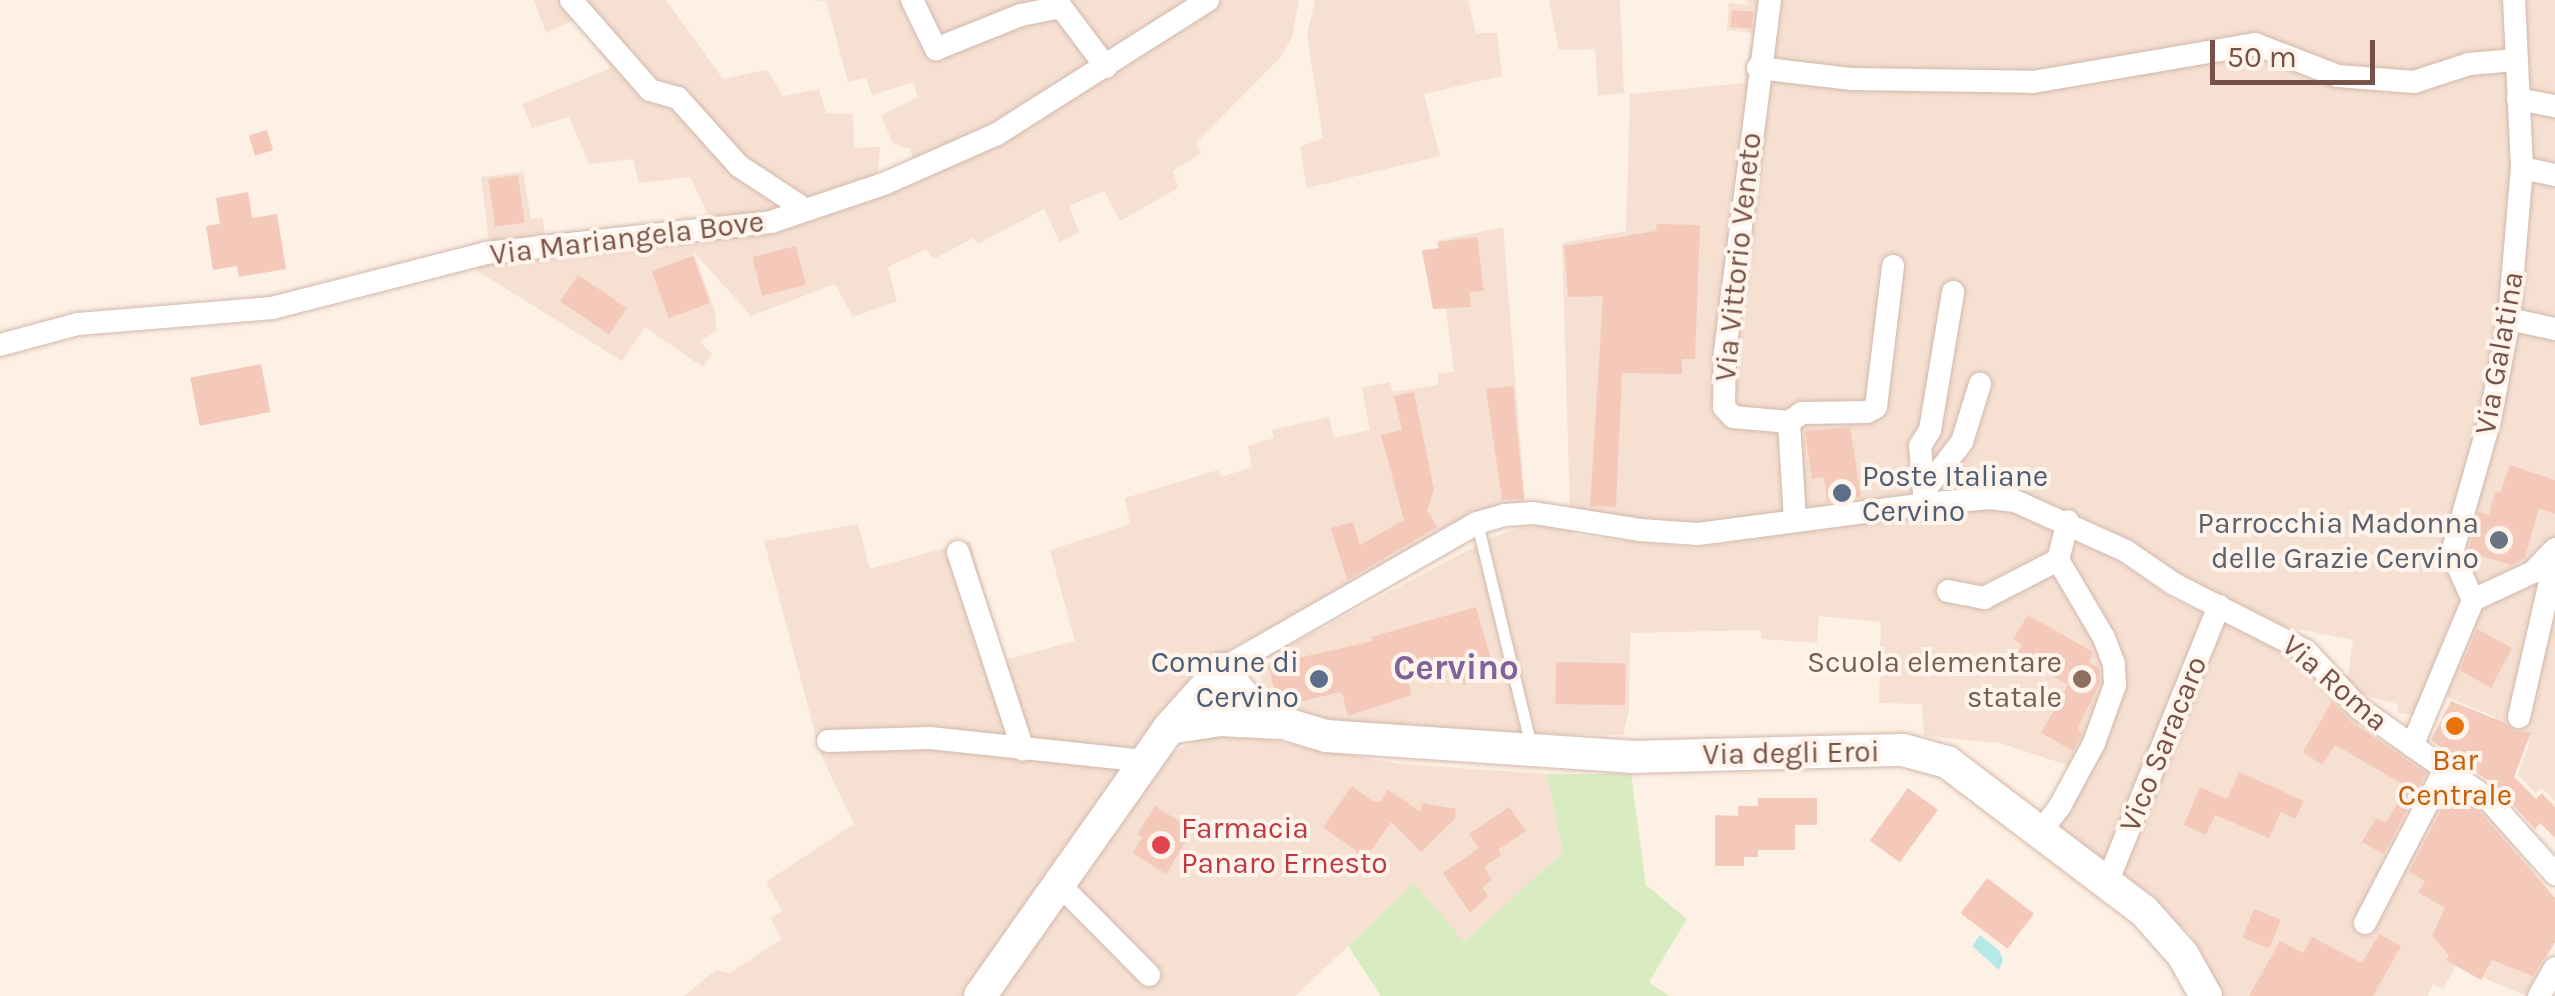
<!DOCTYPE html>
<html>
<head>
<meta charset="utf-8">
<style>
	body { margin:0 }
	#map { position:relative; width:2555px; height:996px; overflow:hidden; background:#fdf0e4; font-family:Karla,sans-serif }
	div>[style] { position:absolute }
	.residential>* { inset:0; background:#f5e0d2 }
	.green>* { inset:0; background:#d9ecc1 }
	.water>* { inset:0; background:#b7e8e8 }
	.building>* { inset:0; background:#f4c9ba; transform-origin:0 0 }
	.roads { filter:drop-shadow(0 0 2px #d1b8ac) drop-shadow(0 0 2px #d1b8ac) }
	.lane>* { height:11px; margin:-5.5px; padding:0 5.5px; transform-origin:5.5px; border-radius:5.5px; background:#fff }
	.street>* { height:22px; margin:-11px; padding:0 11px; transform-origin:11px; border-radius:11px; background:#fff }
	.secondary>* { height:32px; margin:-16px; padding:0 16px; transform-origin:16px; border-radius:16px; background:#fff }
	.dots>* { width:28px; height:28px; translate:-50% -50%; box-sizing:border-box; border:5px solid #fff4eb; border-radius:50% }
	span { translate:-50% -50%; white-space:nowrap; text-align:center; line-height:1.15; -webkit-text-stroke:8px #fff4eb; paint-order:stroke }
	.street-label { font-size:30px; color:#775248 }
	.service-label { font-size:30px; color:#4e5e75 }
	.left { translate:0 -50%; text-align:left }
	.right { translate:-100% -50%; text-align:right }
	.worship-label { font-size:30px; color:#5b616d }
	.education-label { font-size:30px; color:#785e54 }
	.food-label { font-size:30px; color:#c56008 }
	.health-label { font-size:30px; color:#be3a42 }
	.quarter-label { font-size:35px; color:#80639b; font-weight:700 }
	.scale { position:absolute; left:2210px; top:40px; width:165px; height:45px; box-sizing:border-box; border:5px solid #775248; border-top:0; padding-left:12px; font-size:30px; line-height:35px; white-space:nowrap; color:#775248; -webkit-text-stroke:8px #fff4eb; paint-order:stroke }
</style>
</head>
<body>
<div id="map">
	<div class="residential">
		<i style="clip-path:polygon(534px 0,666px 0,723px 79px,767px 70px,783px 96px,819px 89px,826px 113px,853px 114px,854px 148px,880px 147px,877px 177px,915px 164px,910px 149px,893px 144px,881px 115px,918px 97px,913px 82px,872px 95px,866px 78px,848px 82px,826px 1px,813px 0,1299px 0,1292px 38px,1280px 58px,1196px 143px,1201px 153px,1173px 171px,1178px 188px,1120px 221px,1104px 191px,1069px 206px,1079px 232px,1060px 242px,1044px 209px,978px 244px,973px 238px,934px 259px,926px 249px,888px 267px,897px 301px,853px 317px,835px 284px,751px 316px,693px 251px,715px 311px,716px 331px,700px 342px,712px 354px,703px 367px,645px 327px,622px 361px,479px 272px,466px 246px,489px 242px,481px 177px,523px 172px,531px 219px,542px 218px,545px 234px,710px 219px,690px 177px,639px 183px,633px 159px,589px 164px,569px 117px,532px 128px,522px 104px,611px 68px,577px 19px,546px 33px)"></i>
		<i style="clip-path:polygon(1315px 0,1468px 0,1476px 33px,1497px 33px,1502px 76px,1424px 94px,1440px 156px,1307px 188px,1300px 147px,1323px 138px,1307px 35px)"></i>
		<i style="clip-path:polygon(1549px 0,1620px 0,1624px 93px,1598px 96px,1595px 49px,1559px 50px)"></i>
		<i style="clip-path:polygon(1747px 0,2555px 0,2555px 801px,2542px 788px,2535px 793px,2518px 774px,2530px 742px,2491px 728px,2495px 717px,2440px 694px,2430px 717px,2398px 713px,2397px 704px,2346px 690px,2353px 640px,2277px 625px,2021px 497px,1680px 526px,1570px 508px,1562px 243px,1626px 231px,1630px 94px,1744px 83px,1752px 33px,1727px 30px,1729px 3px,1749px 5px)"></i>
		<i style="clip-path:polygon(1503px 227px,1525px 502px,1499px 506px,1202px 665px,1170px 703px,1168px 754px,1201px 739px,1230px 733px,1399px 764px,1547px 774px,1563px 852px,1464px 942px,1414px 884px,1295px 996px,684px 996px,716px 970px,731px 973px,781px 939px,771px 919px,782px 911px,766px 882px,854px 824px,821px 755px,764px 541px,858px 524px,870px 569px,970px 541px,1004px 660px,1075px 641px,1050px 550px,1130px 524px,1125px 498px,1218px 470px,1221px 477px,1252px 467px,1248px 446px,1274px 438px,1272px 430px,1329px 417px,1334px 438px,1370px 430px,1362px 388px,1390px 382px,1393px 392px,1438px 385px,1438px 374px,1454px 371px,1437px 241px)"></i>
		<i style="clip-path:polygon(1988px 505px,2040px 520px,2119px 561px,2173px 599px,2264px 638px,2299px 659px,2333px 699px,2355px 713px,2359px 726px,2474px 796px,2555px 898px,2555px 942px,2526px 996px,2456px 966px,2443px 989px,2433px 984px,2427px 996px,2222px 996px,2189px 932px,2042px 817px,2070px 766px,2000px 743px,1924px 736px,1922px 704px,1879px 703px,1881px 622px,1819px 616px,1817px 643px,1762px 639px,1760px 630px,1630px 633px,1629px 710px,1623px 735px,1380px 731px,1270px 708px,1256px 663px,1491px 538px,1519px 528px,1551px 525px,1573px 529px,1573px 535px,1695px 548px)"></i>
	</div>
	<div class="green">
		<i style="clip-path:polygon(1547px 774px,1631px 774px,1646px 885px,1687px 919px,1649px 982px,1669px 996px,1381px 996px,1348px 946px,1414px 883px,1464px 942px,1563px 852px)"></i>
	</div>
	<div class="water">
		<i style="clip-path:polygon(1980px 935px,1999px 950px,2003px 960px,1999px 970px,1972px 946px)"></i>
	</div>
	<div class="building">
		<i style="left:1732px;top:10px;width:21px;height:17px;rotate:5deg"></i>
		<i style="left:267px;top:130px;width:21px;height:19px;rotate:73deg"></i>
		<i style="left:518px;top:175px;width:48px;height:30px;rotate:82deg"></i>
		<i style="clip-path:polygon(248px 192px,252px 218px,277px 214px,286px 269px,239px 277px,237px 266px,213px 270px,206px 226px,220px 224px,216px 198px)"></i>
		<i style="clip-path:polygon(1657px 224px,1700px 225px,1695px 359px,1682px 359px,1682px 374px,1622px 373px,1616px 507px,1590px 506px,1603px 296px,1568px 297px,1564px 246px,1656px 231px)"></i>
		<i style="clip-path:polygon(1477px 237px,1484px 291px,1469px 292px,1471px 307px,1433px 309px,1422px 250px,1439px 248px,1438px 242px)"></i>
		<i style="left:796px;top:246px;width:40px;height:45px;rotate:76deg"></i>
		<i style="left:693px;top:256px;width:50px;height:44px;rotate:70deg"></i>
		<i style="left:578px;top:275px;width:59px;height:32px;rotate:34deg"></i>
		<i style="left:261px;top:364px;width:49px;height:72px;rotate:79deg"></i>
		<i style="clip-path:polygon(1513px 386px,1524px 499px,1502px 500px,1486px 389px)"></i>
		<i style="clip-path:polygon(1414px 392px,1434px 490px,1427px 510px,1437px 527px,1347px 580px,1331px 528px,1353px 522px,1360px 545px,1404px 520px,1381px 435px,1402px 430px,1394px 396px)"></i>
		<i style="clip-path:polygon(1850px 427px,1861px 497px,1827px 502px,1824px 477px,1812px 479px,1805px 431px)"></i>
		<i style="clip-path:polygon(2510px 465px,2555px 480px,2555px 514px,2539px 508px,2525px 558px,2512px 565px,2468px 552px,2479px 512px,2489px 515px,2495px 492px,2500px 493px)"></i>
		<i style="clip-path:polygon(1476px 607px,1496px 676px,1464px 685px,1458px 666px,1408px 680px,1412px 695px,1348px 716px,1342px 692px,1289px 704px,1276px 696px,1268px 665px,1373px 641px,1371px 637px)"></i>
		<i style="clip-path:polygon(2028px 615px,2093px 652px,2089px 662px,2099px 668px,2100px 683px,2077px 730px,2082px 733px,2073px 751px,2041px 733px,2068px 685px,2017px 654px,2022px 645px,2013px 639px)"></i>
		<i style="clip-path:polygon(2477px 629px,2512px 648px,2491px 688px,2460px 670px)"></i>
		<i style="left:1556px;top:662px;width:70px;height:42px;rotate:1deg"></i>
		<i style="clip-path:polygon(2332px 701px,2350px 721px,2426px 773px,2384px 854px,2362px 842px,2376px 818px,2386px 823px,2407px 787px,2335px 745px,2322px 765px,2303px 752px)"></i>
		<i style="clip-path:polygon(2451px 701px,2505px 723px,2515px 731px,2531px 732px,2514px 777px,2536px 799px,2542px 793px,2555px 807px,2555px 838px,2540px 823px,2535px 829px,2497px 787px,2431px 740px)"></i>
		<i style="clip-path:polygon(2239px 772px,2304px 801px,2295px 819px,2281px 812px,2269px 838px,2215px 815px,2206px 835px,2184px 825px,2200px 787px,2227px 799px)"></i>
		<i style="clip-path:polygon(1352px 786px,1374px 802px,1380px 802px,1388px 790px,1421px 812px,1422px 803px,1456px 809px,1454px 820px,1421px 852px,1391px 822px,1366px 858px,1323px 827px)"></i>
		<i style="left:1908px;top:788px;width:37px;height:65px;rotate:36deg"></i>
		<i style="clip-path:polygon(2451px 791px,2478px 810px,2555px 898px,2555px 942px,2533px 976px,2492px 960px,2481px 980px,2446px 960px,2449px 955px,2432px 936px,2445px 908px,2418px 892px,2425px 881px,2409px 872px)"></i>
		<i style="clip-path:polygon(1758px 798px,1817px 798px,1817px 825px,1795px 825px,1795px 850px,1758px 850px,1758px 857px,1744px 857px,1744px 866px,1715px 866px,1715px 815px,1738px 816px,1738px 806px,1758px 806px)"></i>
		<i style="clip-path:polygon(1155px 806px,1193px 830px,1166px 874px,1133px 853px,1142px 837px,1137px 834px)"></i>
		<i style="clip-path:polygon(1509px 807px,1526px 831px,1498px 850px,1501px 855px,1484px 867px,1492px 880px,1482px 887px,1488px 896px,1470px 913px,1443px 873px,1479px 848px,1469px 834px)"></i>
		<i style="left:1987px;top:878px;width:59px;height:44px;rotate:37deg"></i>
		<i style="left:2254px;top:909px;width:29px;height:31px;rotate:22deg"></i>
		<i style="clip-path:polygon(2379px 934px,2401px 946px,2373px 996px,2249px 996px,2280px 941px,2303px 953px,2312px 937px,2362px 963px)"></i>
	</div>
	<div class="roads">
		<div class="lane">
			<i style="left:1477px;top:523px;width:230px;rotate:76.4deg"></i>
		</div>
		<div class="street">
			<i style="left:571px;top:0;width:120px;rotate:48.7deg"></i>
			<i style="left:650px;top:90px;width:29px;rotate:16deg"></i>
			<i style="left:678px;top:98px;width:91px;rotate:48.1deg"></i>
			<i style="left:739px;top:166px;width:80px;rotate:33.3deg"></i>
			<i style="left:912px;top:0;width:55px;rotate:63.9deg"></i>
			<i style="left:936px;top:49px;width:92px;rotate:-21.8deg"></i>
			<i style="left:1021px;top:15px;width:41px;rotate:-11.3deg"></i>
			<i style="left:1061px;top:7px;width:75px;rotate:53.1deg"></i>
			<i style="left:1770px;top:0;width:355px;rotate:97.3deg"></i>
			<i style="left:1725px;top:352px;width:55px;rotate:91deg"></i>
			<i style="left:1724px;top:407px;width:13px;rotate:48deg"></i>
			<i style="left:1733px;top:417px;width:56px;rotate:5.1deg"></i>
			<i style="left:1789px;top:422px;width:98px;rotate:86.5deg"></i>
			<i style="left:1758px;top:68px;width:95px;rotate:6.7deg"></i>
			<i style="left:1852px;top:79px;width:181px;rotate:0.9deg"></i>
			<i style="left:2033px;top:82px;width:225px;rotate:-9.7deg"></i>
			<i style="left:2255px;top:44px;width:89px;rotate:21.1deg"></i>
			<i style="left:2338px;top:76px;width:76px;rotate:4.5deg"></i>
			<i style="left:2414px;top:82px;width:58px;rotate:-18.1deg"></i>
			<i style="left:2469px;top:64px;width:46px;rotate:-5deg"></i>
			<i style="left:2518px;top:99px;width:38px;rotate:11deg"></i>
			<i style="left:2522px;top:168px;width:34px;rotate:12deg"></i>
			<i style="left:2509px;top:319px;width:47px;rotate:12.3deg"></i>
			<i style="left:0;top:345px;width:81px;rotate:-15.1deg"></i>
			<i style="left:78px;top:324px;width:195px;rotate:-4.7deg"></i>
			<i style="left:272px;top:308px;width:221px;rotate:-14.4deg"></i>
			<i style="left:486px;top:253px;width:287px;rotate:-6.2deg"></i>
			<i style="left:771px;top:222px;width:121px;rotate:-18.7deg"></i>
			<i style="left:886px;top:183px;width:121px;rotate:-23.8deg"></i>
			<i style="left:997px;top:134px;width:250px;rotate:-32.4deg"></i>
			<i style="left:1789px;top:422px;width:16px;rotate:-35deg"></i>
			<i style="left:1802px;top:413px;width:65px;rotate:-0.9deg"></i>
			<i style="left:1867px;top:412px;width:10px;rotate:-29deg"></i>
			<i style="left:1876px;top:407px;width:142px;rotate:-83.1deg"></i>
			<i style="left:1924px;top:491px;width:62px;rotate:-52.2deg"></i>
			<i style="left:1962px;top:442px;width:61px;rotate:-72.8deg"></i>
			<i style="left:1925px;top:504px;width:58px;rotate:-94.9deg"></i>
			<i style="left:1920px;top:446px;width:19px;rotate:-58deg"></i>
			<i style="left:1930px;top:430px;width:140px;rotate:-80.5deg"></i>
			<i style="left:958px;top:552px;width:208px;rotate:71.8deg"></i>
			<i style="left:1948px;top:591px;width:37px;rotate:11deg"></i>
			<i style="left:1984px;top:598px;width:83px;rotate:-27.2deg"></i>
			<i style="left:2473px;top:600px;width:51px;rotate:-114.1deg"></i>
			<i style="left:2452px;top:553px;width:138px;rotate:-74.1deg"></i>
			<i style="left:2490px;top:420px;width:103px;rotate:-79.3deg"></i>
			<i style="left:2509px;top:319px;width:152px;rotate:-85.1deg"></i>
			<i style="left:2522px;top:168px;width:168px;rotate:-92.7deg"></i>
			<i style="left:1222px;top:669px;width:294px;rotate:-29.8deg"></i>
			<i style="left:1477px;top:523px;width:29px;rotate:-16deg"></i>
			<i style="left:1505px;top:515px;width:29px;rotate:-4deg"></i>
			<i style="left:1534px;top:513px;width:107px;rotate:9.1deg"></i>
			<i style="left:1640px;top:530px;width:58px;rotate:3.9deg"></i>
			<i style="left:1698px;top:534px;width:229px;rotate:-7.5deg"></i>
			<i style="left:1925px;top:504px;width:65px;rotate:-5.3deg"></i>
			<i style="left:1990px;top:498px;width:25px;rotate:7deg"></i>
			<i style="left:2015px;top:501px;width:122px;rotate:24.2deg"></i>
			<i style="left:2126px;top:551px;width:58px;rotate:34.5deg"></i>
			<i style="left:2174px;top:584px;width:148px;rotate:26.9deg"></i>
			<i style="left:2306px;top:651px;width:78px;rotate:47.1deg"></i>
			<i style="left:2359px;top:708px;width:158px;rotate:35.2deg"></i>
			<i style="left:2488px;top:799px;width:101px;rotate:48.2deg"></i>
			<i style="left:2519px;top:717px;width:161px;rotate:-77.1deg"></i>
			<i style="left:828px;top:741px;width:102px;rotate:-1.7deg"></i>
			<i style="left:930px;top:738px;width:215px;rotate:6.1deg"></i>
			<i style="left:2412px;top:746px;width:158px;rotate:-67.3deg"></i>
			<i style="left:2473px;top:600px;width:66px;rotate:-25deg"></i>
			<i style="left:2533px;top:572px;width:32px;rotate:-46deg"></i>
			<i style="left:2040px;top:832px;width:33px;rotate:-52deg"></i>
			<i style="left:2060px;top:806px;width:72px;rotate:-61.6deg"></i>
			<i style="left:2094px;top:743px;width:62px;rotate:-70.1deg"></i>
			<i style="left:2115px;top:685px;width:21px;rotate:-93deg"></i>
			<i style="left:2114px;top:664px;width:30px;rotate:-111deg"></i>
			<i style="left:2103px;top:636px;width:88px;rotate:-120.6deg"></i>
			<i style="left:2058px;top:560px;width:40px;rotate:-75.6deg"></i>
			<i style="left:2107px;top:883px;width:299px;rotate:-68deg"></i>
			<i style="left:1059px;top:884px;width:128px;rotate:45.3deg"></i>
			<i style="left:2365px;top:923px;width:174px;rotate:-62.5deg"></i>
			<i style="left:2539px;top:996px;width:32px;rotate:-60deg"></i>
		</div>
		<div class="secondary">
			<i style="left:1169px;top:728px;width:52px;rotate:-8.9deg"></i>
			<i style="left:1220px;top:720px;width:59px;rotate:2.9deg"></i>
			<i style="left:980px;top:996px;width:328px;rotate:-54.8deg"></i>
			<i style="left:1169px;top:728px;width:79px;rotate:-48.1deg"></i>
			<i style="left:1222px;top:669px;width:47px;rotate:51.9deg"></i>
			<i style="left:1251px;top:706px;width:36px;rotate:28deg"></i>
			<i style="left:1283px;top:723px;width:45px;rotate:16.8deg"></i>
			<i style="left:1326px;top:736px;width:306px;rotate:3.9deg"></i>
			<i style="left:1631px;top:757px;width:272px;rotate:-1.5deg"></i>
			<i style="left:1903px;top:750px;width:46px;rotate:15.3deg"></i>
			<i style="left:1947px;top:762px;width:247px;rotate:37.1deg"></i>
			<i style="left:2144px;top:911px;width:59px;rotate:48.4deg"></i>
			<i style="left:2183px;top:955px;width:47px;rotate:60.7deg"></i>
		</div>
	</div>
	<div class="dots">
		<i style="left:1842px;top:493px;background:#5c6f8a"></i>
		<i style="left:2499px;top:540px;background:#6b7280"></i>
		<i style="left:1319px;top:679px;background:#5c6f8a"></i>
		<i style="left:2082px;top:679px;background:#8d6e63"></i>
		<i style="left:2455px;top:726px;background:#e8710a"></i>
		<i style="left:1161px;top:845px;background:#e0444e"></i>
	</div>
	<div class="street-label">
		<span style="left:627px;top:238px;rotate:-7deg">Via Mariangela Bove</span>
		<span style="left:1738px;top:257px;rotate:-84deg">Via Vittorio Veneto</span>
		<span style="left:2499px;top:353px;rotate:-80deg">Via Galatina</span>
		<span style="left:2335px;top:683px;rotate:41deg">Via Roma</span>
		<span style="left:2163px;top:744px;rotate:-68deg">Vico Saracaro</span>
		<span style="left:1791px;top:753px;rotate:-1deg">Via degli Eroi</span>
	</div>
	<div class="service-label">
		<span class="left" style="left:1862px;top:493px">Poste Italiane<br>Cervino</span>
		<span class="right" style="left:1299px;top:679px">Comune di<br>Cervino</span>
	</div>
	<div class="worship-label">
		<span class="right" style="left:2479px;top:540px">Parrocchia Madonna<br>delle Grazie Cervino</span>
	</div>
	<div class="education-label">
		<span class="right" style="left:2062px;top:679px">Scuola elementare<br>statale</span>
	</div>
	<div class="food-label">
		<span style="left:2455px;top:777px">Bar<br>Centrale</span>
	</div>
	<div class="health-label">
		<span class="left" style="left:1181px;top:845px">Farmacia<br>Panaro Ernesto</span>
	</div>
	<div class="quarter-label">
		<span style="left:1456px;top:668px">Cervino</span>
	</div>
	<div class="scale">50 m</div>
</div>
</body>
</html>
